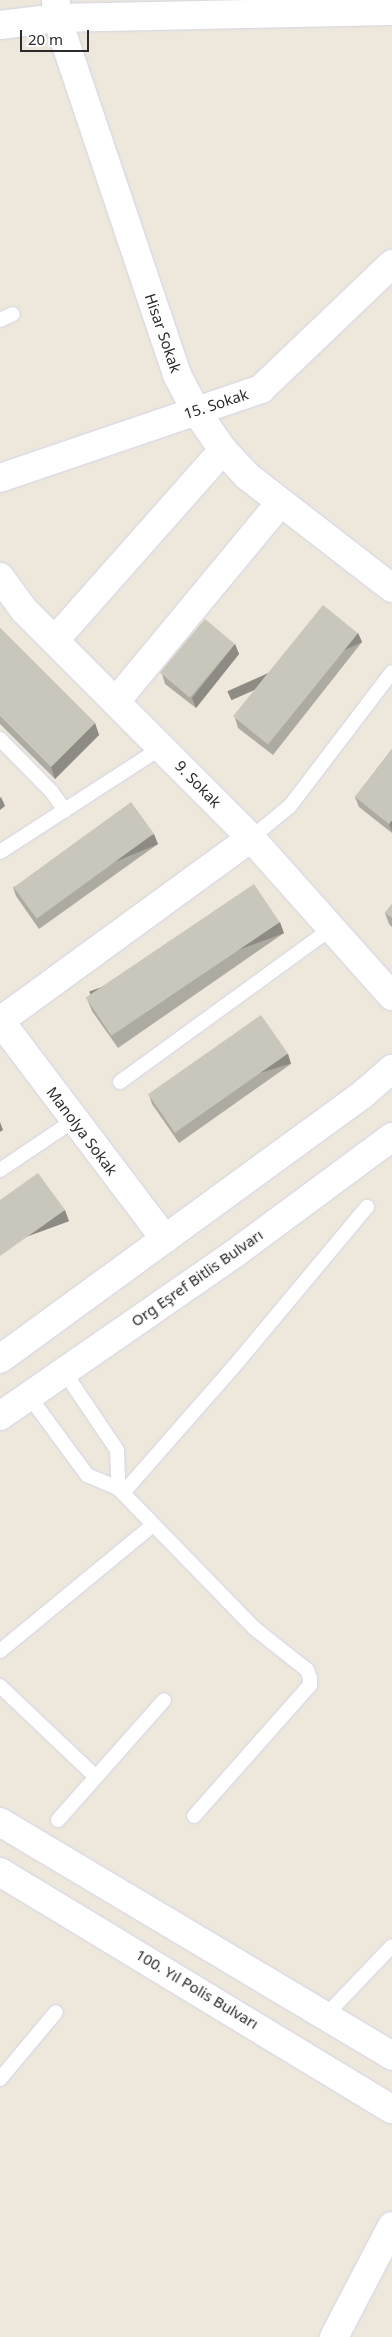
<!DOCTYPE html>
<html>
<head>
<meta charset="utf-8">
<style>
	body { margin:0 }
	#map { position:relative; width:392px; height:2337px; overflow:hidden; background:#eee8dc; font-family:"Noto Sans",sans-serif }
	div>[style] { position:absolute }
	.roads { filter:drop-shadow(0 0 1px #d1d3e5) drop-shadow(0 0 1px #d1d3e5) }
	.lane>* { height:14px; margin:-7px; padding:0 7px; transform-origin:7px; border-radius:7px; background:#fff }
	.street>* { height:28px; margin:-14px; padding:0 14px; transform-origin:14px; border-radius:14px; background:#fff }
	.secondary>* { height:28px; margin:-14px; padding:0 14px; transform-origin:14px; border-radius:14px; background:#fff }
	.wall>* { inset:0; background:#adaaa1 }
	.shaded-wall>* { inset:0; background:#8d8b83; transform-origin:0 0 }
	.building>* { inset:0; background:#c9c6bb; transform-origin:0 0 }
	span { translate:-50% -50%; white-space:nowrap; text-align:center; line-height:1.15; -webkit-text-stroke:4px #fff; paint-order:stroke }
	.street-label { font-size:15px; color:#2b2b2b }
	.scale { position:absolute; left:20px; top:30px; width:69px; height:22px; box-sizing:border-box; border:2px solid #2b2b2b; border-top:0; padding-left:6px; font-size:15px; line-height:18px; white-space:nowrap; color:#2b2b2b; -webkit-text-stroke:4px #fff; paint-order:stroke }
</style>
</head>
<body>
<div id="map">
	<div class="roads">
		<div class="lane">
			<i style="left:0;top:320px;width:14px;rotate:-25deg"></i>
			<i style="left:0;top:739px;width:73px;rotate:45.6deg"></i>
			<i style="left:51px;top:791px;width:24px;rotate:54deg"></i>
			<i style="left:251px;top:838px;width:50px;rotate:-39.4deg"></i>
			<i style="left:290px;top:806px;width:168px;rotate:-52.7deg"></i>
			<i style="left:0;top:852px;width:193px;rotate:-32.9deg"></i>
			<i style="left:120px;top:1082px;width:262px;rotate:-36deg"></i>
			<i style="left:0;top:1170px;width:88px;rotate:-33.9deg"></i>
			<i style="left:63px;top:1370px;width:97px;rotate:56deg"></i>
			<i style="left:117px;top:1450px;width:38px;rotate:88deg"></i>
			<i style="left:29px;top:1396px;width:98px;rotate:53.7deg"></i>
			<i style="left:87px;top:1475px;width:34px;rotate:23deg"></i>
			<i style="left:118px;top:1488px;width:195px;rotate:45.8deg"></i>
			<i style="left:254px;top:1628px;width:68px;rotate:38.4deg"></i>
			<i style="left:307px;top:1670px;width:9px;rotate:69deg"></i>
			<i style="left:310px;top:1678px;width:7px;rotate:90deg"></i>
			<i style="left:310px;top:1685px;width:175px;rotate:131.5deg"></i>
			<i style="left:123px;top:1493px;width:179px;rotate:-48.8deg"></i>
			<i style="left:241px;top:1358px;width:197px;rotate:-50.2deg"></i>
			<i style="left:0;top:1651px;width:198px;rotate:-39.5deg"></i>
			<i style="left:0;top:1686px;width:132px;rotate:43.5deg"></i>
			<i style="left:58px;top:1820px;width:160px;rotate:-48.5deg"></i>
			<i style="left:326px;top:2015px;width:95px;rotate:-46.3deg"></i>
			<i style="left:0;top:2079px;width:87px;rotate:-50.1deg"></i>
		</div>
		<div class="street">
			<i style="left:56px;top:0;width:18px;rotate:87deg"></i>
			<i style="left:57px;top:18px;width:377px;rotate:71.4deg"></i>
			<i style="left:177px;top:375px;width:41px;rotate:62.2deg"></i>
			<i style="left:196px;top:411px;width:47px;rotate:55.3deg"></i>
			<i style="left:223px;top:450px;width:35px;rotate:47deg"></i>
			<i style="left:247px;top:476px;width:183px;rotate:37.7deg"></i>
			<i style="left:0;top:25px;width:57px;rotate:-7deg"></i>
			<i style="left:57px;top:18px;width:335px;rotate:-1.2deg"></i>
			<i style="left:0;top:478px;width:276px;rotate:-18.8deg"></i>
			<i style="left:261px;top:389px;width:181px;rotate:-43.7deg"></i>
			<i style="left:0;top:577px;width:41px;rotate:54deg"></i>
			<i style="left:24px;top:610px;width:322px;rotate:45.1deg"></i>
			<i style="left:251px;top:838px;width:212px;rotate:48.3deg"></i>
			<i style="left:55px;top:640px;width:254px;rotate:-48.5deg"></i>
			<i style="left:117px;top:700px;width:257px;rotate:-50.4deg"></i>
			<i style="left:165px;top:1239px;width:273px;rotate:-127.1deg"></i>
			<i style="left:0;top:1021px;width:311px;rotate:-36.1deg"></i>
			<i style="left:334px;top:2337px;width:125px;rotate:-62.4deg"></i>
		</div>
		<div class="secondary">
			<i style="left:0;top:1359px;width:448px;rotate:-36.1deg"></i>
			<i style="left:362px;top:1095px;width:40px;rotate:-41deg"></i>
			<i style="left:0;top:1416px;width:285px;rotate:-34.7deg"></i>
			<i style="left:234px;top:1254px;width:197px;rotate:-36.5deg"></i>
			<i style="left:0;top:1822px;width:457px;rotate:30.8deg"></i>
			<i style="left:0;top:1872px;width:458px;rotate:31.2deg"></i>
		</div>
	</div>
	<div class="wall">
		<i style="clip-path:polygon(0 628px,95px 723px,99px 735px,55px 779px,0 724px)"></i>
		<i style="clip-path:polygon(358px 633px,362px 642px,273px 755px,238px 728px,235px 718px)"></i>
		<i style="clip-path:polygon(235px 644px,239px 654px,196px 708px,165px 684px,162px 674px)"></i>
		<i style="clip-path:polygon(392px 749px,392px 833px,359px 807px,355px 797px)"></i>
		<i style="clip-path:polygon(158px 844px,39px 929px,16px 896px,13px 887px)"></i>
		<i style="clip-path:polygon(392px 904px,392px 927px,389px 924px,385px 913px)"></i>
		<i style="clip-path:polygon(284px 933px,118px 1048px,92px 1011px,87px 999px)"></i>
		<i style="clip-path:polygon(288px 1054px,291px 1064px,179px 1143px,152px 1104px,149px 1095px)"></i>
	</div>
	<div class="shaded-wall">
		<i style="left:358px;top:633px;width:10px;height:143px;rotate:66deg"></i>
		<i style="clip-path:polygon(235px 644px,239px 654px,196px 708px,192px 698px)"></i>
		<i style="clip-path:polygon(95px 723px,99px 735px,55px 779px,51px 767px)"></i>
		<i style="clip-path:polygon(1px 797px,5px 806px,0 810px,0 798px)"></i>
		<i style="clip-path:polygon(392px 820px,392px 831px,389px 824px)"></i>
		<i style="left:154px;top:834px;width:11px;height:146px;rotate:68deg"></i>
		<i style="left:280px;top:922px;width:12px;height:203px;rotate:70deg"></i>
		<i style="left:288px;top:1054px;width:10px;height:137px;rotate:73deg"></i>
		<i style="clip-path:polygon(0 1122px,3px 1130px,0 1132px)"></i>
		<i style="left:65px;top:1210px;width:12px;height:80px;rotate:70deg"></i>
	</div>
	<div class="building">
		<i style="left:323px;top:605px;width:45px;height:143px;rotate:39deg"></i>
		<i style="left:205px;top:619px;width:39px;height:70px;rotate:40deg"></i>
		<i style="clip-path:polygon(0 628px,95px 723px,51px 767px,0 716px)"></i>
		<i style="clip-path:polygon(392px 749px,392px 820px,389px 824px,355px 797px)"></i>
		<i style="left:131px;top:802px;width:39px;height:145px;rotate:54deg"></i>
		<i style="left:254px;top:884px;width:46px;height:203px;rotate:56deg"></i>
		<i style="clip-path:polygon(392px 904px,392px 918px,385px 913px)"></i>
		<i style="left:261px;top:1015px;width:47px;height:138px;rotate:55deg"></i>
		<i style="clip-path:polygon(38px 1173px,65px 1210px,0 1256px,0 1200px)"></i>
	</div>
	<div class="street-label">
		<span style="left:163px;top:333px;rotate:71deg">Hisar Sokak</span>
		<span style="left:216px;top:404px;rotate:-18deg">15. Sokak</span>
		<span style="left:198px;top:784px;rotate:46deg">9. Sokak</span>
		<span style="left:82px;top:1131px;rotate:53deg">Manolya Sokak</span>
		<span style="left:197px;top:1278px;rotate:-35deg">Org Eşref Bitlis Bulvarı</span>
		<span style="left:197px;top:1989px;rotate:31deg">100. Yıl Polis Bulvarı</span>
	</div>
	<div class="scale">20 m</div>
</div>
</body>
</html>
